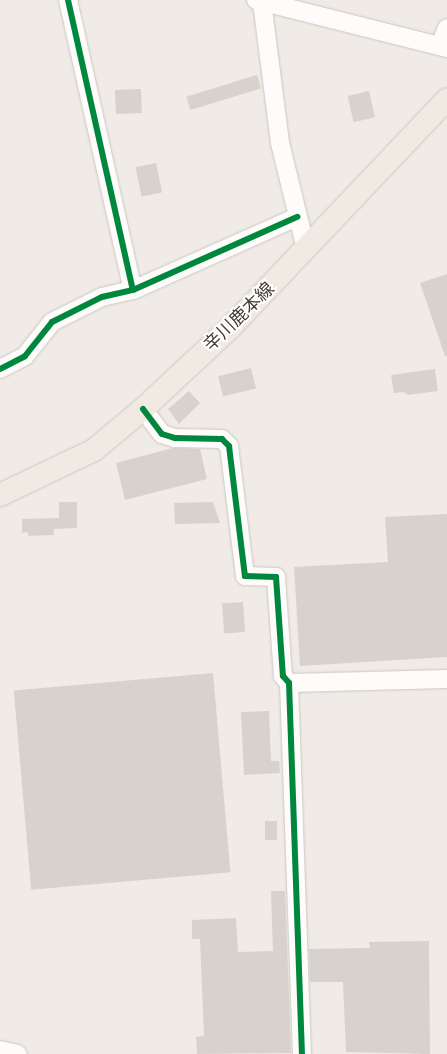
<!DOCTYPE html>
<html>
<head>
<meta charset="utf-8">
<style>
	body { margin:0 }
	#map { position:relative; width:447px; height:1054px; overflow:hidden; background:#f0ebe6; font-family:"Fira Sans","Noto Sans JP",sans-serif }
	div>[style] { position:absolute }
	.building>* { inset:0; background:#d7d2cd; transform-origin:0 0 }
	.roads { filter:drop-shadow(0 0 1px #ccc7c2) drop-shadow(0 0 1px #ccc7c2) }
	.minor>* { height:18px; margin:-9px; padding:0 9px; transform-origin:9px; border-radius:9px; background:#fdfcfb }
	.major>* { height:22px; margin:-11px; padding:0 11px; transform-origin:11px; border-radius:11px; background:#f1eae2 }
	.cycleway>* { height:6px; margin:-3px; padding:0 3px; transform-origin:3px; border-radius:3px; background:#00873e }
	span { translate:-50% -50%; white-space:nowrap; text-align:center; line-height:1.15; -webkit-text-stroke:4px #fff; paint-order:stroke }
	.street-label { font-size:18px; color:#453b33 }
</style>
</head>
<body>
<div id="map">
	<div class="building">
		<i style="left:257px;top:75px;width:14px;height:74px;rotate:73deg"></i>
		<i style="left:141px;top:89px;width:24px;height:26px;rotate:88deg"></i>
		<i style="left:369px;top:91px;width:27px;height:22px;rotate:77deg"></i>
		<i style="left:156px;top:163px;width:30px;height:21px;rotate:78deg"></i>
		<i style="clip-path:polygon(447px 274px,447px 356px,445px 356px,420px 283px)"></i>
		<i style="left:251px;top:368px;width:21px;height:34px;rotate:76deg"></i>
		<i style="clip-path:polygon(435px 369px,438px 391px,408px 395px,404px 392px,394px 393px,391px 375px)"></i>
		<i style="clip-path:polygon(189px 391px,200px 403px,179px 424px,168px 409px)"></i>
		<i style="clip-path:polygon(173px 448px,200px 449px,207px 479px,125px 500px,116px 463px)"></i>
		<i style="clip-path:polygon(59px 502px,77px 502px,77px 528px,54px 529px,54px 535px,28px 536px,28px 532px,22px 533px,22px 519px,59px 518px)"></i>
		<i style="clip-path:polygon(213px 502px,220px 523px,175px 524px,174px 503px)"></i>
		<i style="clip-path:polygon(447px 514px,447px 657px,300px 666px,294px 567px,388px 562px,385px 517px)"></i>
		<i style="left:243px;top:602px;width:30px;height:21px;rotate:86deg"></i>
		<i style="left:213px;top:673px;width:200px;height:200px;rotate:85deg"></i>
		<i style="clip-path:polygon(269px 711px,271px 761px,279px 761px,280px 773px,244px 775px,241px 712px)"></i>
		<i style="left:265px;top:821px;width:12px;height:19px"></i>
		<i style="clip-path:polygon(271px 891px,285px 891px,291px 1053px,197px 1054px,196px 1037px,204px 1036px,200px 939px,192px 939px,192px 920px,236px 918px,238px 952px,273px 951px)"></i>
		<i style="clip-path:polygon(429px 941px,430px 1054px,346px 1052px,343px 982px,310px 982px,309px 949px,370px 948px,369px 942px)"></i>
	</div>
	<div class="roads">
		<div class="minor">
			<i style="left:68px;top:0;width:297px;rotate:77.4deg"></i>
			<i style="left:256px;top:0;width:197px;rotate:14.1deg"></i>
			<i style="left:262px;top:2px;width:142px;rotate:82.7deg"></i>
			<i style="left:280px;top:143px;width:109px;rotate:76.2deg"></i>
			<i style="left:440px;top:46px;width:19px;rotate:-69deg"></i>
			<i style="left:0;top:369px;width:28px;rotate:-27deg"></i>
			<i style="left:25px;top:356px;width:43px;rotate:-51.5deg"></i>
			<i style="left:52px;top:322px;width:56px;rotate:-26.6deg"></i>
			<i style="left:102px;top:297px;width:32px;rotate:-13deg"></i>
			<i style="left:133px;top:290px;width:180px;rotate:-24deg"></i>
			<i style="left:143px;top:409px;width:31px;rotate:53deg"></i>
			<i style="left:162px;top:434px;width:14px;rotate:17deg"></i>
			<i style="left:175px;top:438px;width:47px;rotate:1.2deg"></i>
			<i style="left:222px;top:439px;width:10px;rotate:45deg"></i>
			<i style="left:229px;top:446px;width:131px;rotate:83deg"></i>
			<i style="left:245px;top:576px;width:31px;rotate:2deg"></i>
			<i style="left:276px;top:577px;width:99px;rotate:86deg"></i>
			<i style="left:283px;top:676px;width:9px;rotate:49deg"></i>
			<i style="left:289px;top:683px;width:371px;rotate:88deg"></i>
			<i style="left:289px;top:683px;width:158px;rotate:-1.5deg"></i>
			<i style="left:0;top:1050px;width:18px;rotate:13deg"></i>
		</div>
		<div class="major">
			<i style="left:0;top:495px;width:104px;rotate:-25.6deg"></i>
			<i style="left:94px;top:450px;width:64px;rotate:-39.9deg"></i>
			<i style="left:143px;top:409px;width:119px;rotate:-43deg"></i>
			<i style="left:230px;top:328px;width:315px;rotate:-46.5deg"></i>
		</div>
	</div>
	<div class="cycleway">
		<i style="left:68px;top:0;width:297px;rotate:77.4deg"></i>
		<i style="left:0;top:369px;width:28px;rotate:-27deg"></i>
		<i style="left:25px;top:356px;width:43px;rotate:-51.5deg"></i>
		<i style="left:52px;top:322px;width:56px;rotate:-26.6deg"></i>
		<i style="left:102px;top:297px;width:32px;rotate:-13deg"></i>
		<i style="left:133px;top:290px;width:180px;rotate:-24deg"></i>
		<i style="left:143px;top:409px;width:31px;rotate:53deg"></i>
		<i style="left:162px;top:434px;width:14px;rotate:17deg"></i>
		<i style="left:175px;top:438px;width:47px;rotate:1.2deg"></i>
		<i style="left:222px;top:439px;width:10px;rotate:45deg"></i>
		<i style="left:229px;top:446px;width:131px;rotate:83deg"></i>
		<i style="left:245px;top:576px;width:31px;rotate:2deg"></i>
		<i style="left:276px;top:577px;width:99px;rotate:86deg"></i>
		<i style="left:283px;top:676px;width:9px;rotate:49deg"></i>
		<i style="left:289px;top:683px;width:371px;rotate:88deg"></i>
	</div>
	<div class="street-label">
		<span style="left:239px;top:317px;rotate:-44deg">辛川鹿本線</span>
	</div>
</div>
</body>
</html>
